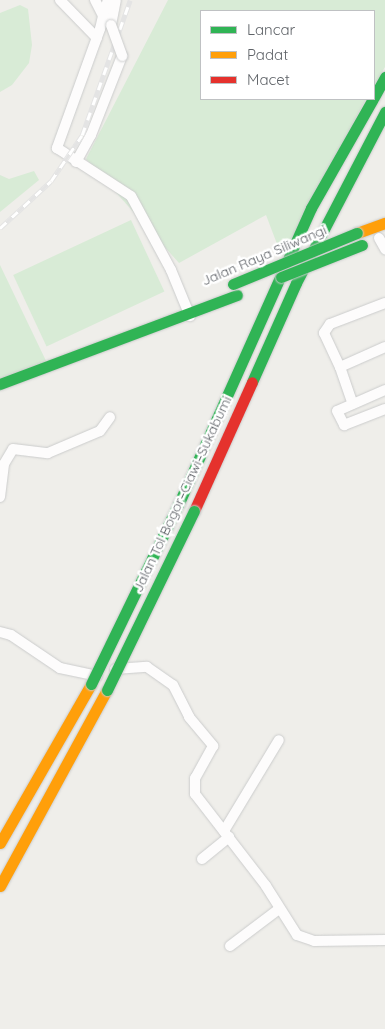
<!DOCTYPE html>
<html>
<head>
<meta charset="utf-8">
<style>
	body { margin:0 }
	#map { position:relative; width:385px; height:1029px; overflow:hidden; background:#efeeea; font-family:Quicksand,sans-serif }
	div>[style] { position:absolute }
	.green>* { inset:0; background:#d8ebd6; transform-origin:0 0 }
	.roads { filter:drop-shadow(0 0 1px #cbcccc) drop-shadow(0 0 1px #cbcccc) }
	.street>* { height:10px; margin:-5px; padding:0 5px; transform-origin:5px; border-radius:5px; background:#fdfcfc }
	.fast>* { height:11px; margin:-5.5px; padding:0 5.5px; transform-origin:5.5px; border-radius:5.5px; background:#30b455 }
	.slow>* { height:11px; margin:-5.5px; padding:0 5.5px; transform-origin:5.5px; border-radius:5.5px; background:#ff9f0a }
	.jam>* { height:11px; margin:-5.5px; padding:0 5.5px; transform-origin:5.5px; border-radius:5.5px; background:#e5322d }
	.rail>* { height:4.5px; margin-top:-2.25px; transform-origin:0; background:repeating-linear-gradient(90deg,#fff 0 8px,#e4e4e4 0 16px); box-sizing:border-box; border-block:1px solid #e4e4e4 }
	.bridges { filter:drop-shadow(0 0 1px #cbcccc) drop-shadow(0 0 1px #cbcccc) }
	.street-bridge>* { height:10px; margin:-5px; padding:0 5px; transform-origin:5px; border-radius:5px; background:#fdfcfc }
	.fast-bridge>* { height:11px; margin:-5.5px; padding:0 5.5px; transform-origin:5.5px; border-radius:5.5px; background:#30b455 }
	span { translate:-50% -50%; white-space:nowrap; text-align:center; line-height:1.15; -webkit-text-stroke:5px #fff; paint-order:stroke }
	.street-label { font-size:14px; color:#5f6368 }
	.legend { position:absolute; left:200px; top:10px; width:175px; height:90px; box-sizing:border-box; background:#fff; border:1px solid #bfc1c3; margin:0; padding:6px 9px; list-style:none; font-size:15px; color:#5f6368 }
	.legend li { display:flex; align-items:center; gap:10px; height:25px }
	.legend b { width:25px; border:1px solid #bfc1c3 }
</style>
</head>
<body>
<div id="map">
	<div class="green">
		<i style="clip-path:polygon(168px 0,385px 0,385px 67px,374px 86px,374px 11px,201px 11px,201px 99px,366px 99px,282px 257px,266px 215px,179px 263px,86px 159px)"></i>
		<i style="clip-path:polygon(20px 5px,28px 9px,32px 45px,29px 63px,12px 85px,0 92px,0 13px)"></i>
		<i style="clip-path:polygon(34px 171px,39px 180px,0 212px,0 175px,9px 179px)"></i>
		<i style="left:131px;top:220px;width:79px;height:130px;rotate:65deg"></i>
		<i style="clip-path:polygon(0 265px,48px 365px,0 382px)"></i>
	</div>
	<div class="roads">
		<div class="street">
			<i style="left:60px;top:0;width:53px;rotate:45.8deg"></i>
			<i style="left:95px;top:0;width:18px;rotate:63deg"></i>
			<i style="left:103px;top:16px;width:13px;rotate:103deg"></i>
			<i style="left:100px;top:29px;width:127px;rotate:109.9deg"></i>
			<i style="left:57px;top:148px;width:88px;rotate:33deg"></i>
			<i style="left:131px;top:196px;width:84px;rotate:61.6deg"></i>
			<i style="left:171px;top:270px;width:50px;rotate:67.6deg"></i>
			<i style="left:103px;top:16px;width:17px;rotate:-73deg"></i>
			<i style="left:111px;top:25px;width:25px;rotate:-79deg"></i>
			<i style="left:76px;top:162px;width:31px;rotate:-61deg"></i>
			<i style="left:91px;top:135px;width:85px;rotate:-68.6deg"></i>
			<i style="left:379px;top:238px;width:13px;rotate:61deg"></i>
			<i style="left:385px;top:303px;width:59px;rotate:159.1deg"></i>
			<i style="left:330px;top:324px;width:11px;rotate:124deg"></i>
			<i style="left:324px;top:333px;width:38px;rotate:65deg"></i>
			<i style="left:340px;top:367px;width:49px;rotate:-24deg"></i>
			<i style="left:340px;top:367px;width:39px;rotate:71deg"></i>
			<i style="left:385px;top:390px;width:52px;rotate:156.4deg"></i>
			<i style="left:337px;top:411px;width:16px;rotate:63deg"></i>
			<i style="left:344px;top:425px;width:44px;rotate:-21.3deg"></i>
			<i style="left:0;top:497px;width:33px;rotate:-83deg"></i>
			<i style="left:4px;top:464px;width:17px;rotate:-59deg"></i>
			<i style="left:13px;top:449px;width:35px;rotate:7deg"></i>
			<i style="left:48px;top:453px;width:56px;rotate:-22.9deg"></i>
			<i style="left:100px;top:431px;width:17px;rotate:-54deg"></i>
			<i style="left:0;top:632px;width:11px;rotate:15deg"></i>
			<i style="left:11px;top:635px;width:59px;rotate:34deg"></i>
			<i style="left:60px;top:668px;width:38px;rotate:12deg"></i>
			<i style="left:115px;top:669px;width:32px;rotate:-4deg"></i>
			<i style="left:147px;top:667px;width:32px;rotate:35deg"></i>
			<i style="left:173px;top:685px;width:36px;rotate:63deg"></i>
			<i style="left:189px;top:717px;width:38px;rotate:50deg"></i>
			<i style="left:213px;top:746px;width:37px;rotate:119deg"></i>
			<i style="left:195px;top:778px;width:16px;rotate:90deg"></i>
			<i style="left:195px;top:794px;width:116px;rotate:52.3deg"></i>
			<i style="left:266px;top:886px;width:58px;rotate:57.7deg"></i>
			<i style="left:297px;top:935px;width:18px;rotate:19deg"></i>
			<i style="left:314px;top:941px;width:71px;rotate:-0.8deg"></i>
			<i style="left:224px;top:831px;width:106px;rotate:-58.9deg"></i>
			<i style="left:202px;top:859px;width:35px;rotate:-39deg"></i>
			<i style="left:230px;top:946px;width:61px;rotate:-37.1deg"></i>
		</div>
		<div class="fast">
			<i style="left:374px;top:97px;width:23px;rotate:-61deg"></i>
			<i style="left:252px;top:382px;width:108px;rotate:-66deg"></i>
			<i style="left:296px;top:283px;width:193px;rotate:-62.5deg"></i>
			<i style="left:0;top:384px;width:253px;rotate:-20.6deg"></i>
			<i style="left:179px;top:503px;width:323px;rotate:-65.9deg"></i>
			<i style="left:311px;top:208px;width:125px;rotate:-60.4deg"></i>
		</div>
		<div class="slow">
			<i style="left:357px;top:233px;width:30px;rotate:-20deg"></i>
			<i style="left:0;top:843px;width:183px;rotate:-60.2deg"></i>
			<i style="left:0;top:886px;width:223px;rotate:-61.4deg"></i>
		</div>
		<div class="jam">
			<i style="left:194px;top:511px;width:141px;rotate:-65.8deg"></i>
		</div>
	</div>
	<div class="rail">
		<i style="left:0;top:228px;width:69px;rotate:-42.7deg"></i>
		<i style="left:51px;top:181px;width:55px;rotate:-56deg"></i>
		<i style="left:82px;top:135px;width:143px;rotate:-70.4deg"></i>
	</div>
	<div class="bridges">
		<div class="street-bridge">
			<i style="left:111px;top:25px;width:33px;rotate:70deg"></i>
		</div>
		<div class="fast-bridge">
			<i style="left:281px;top:277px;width:87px;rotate:-21.6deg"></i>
			<i style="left:233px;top:284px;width:134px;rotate:-22.4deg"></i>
			<i style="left:91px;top:684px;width:201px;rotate:-64.1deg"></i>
			<i style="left:107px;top:690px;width:199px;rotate:-64.1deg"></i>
		</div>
	</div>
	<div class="street-label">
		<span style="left:264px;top:255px;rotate:-23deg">Jalan Raya Siliwangi</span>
		<span style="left:182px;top:494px;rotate:-65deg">Jalan Tol Bogor–Ciawi–Sukabumi</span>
	</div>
	<ul class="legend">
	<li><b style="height:6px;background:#30b455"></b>Lancar</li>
	<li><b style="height:6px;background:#ff9f0a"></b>Padat</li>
	<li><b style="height:6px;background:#e5322d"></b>Macet</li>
	</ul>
</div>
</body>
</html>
